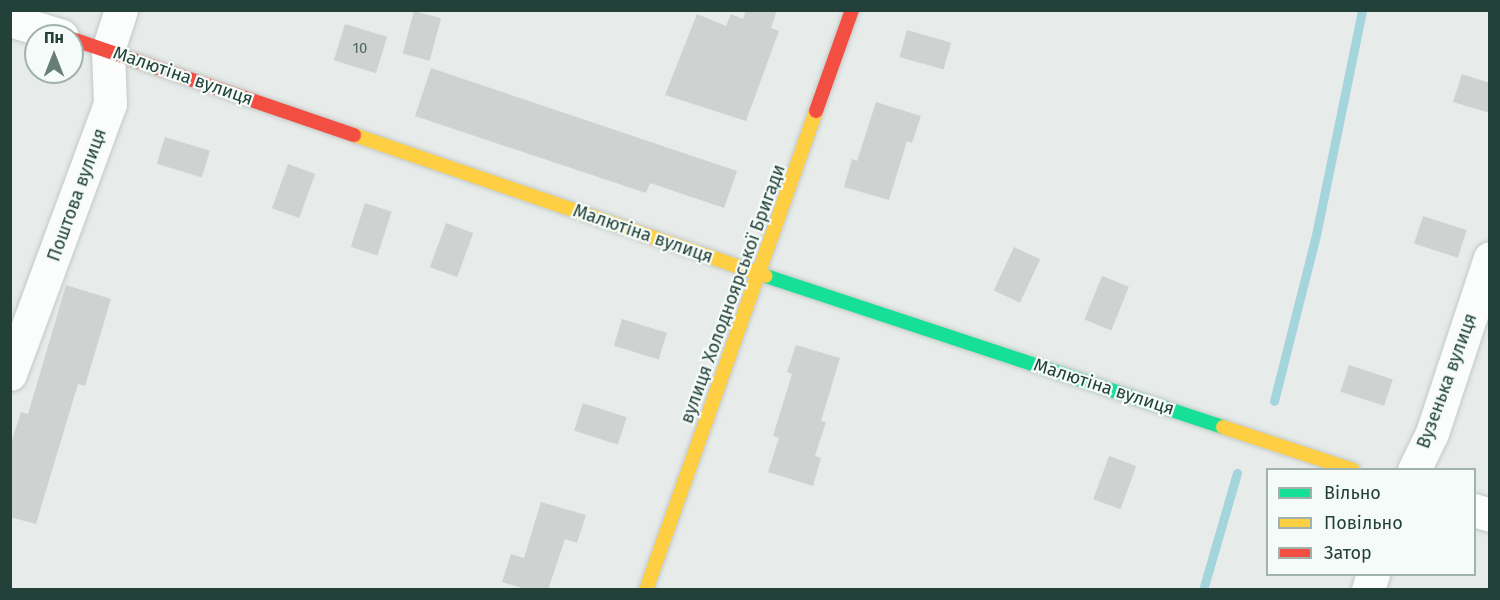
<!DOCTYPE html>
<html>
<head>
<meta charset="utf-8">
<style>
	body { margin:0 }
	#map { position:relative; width:1500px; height:600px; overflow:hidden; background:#e7ecea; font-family:"Fira Sans",sans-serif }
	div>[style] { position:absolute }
	.stream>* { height:9px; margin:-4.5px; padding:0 4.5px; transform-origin:4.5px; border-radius:4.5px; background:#a4d5dd }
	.building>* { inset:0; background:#ced3d1; transform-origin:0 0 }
	.roads { filter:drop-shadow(0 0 2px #c4c9c7) drop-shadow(0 0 2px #c4c9c7) }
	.street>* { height:33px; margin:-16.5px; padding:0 16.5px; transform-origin:16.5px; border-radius:16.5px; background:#fbfcfc }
	.fast>* { height:14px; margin:-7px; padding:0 7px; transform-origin:7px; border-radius:7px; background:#16e098 }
	.slow>* { height:14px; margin:-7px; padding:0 7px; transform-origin:7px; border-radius:7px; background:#ffcf43 }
	.jam>* { height:14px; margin:-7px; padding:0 7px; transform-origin:7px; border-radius:7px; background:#f24e42 }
	span { translate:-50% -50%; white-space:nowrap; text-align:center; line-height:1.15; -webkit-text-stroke:4.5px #f5fbf8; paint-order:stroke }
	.number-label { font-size:15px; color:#4e6760 }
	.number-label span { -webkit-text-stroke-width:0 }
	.street-label { font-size:18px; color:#224239 }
	.frame { position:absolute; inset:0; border:12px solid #224239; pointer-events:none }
	.legend { position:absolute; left:1266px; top:468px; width:210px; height:108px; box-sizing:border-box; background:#f5fbf8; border:2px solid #a1b1ac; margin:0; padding:8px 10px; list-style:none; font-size:18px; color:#224239 }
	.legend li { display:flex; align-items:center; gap:12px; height:30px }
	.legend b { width:30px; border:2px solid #a1b1ac }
	.north { position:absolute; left:24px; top:24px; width:60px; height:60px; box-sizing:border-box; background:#f5fbf8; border:2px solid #a1b1ac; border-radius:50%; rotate:0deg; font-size:16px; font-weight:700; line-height:24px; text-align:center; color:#224239 }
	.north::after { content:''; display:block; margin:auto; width:21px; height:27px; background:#677e77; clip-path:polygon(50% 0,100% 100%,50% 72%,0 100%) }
</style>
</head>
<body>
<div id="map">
	<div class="stream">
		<i style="left:1274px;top:401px;width:171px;rotate:-75.8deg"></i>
		<i style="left:1316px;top:235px;width:230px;rotate:-78.4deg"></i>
		<i style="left:1203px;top:590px;width:122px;rotate:-73.8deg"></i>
	</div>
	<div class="building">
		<i style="clip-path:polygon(746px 10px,777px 10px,771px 28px,779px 31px,746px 121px,665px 95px,697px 14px,726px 26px,731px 14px,743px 19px)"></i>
		<i style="left:414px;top:11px;width:28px;height:44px;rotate:15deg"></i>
		<i style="left:345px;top:24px;width:44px;height:38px;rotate:17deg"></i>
		<i style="left:907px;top:30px;width:46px;height:28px;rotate:16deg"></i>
		<i style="clip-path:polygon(431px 68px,737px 171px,724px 208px,650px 183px,646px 193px,415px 116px)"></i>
		<i style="clip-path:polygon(1462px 74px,1490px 83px,1490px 113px,1453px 102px)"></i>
		<i style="clip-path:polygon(876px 102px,921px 116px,912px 143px,907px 141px,889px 200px,844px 187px,852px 159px,857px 161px)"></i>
		<i style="left:165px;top:137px;width:47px;height:28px;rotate:17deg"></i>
		<i style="left:288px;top:164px;width:29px;height:47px;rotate:20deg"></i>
		<i style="left:365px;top:203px;width:28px;height:46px;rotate:18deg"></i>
		<i style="left:1423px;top:216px;width:46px;height:29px;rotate:18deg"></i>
		<i style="left:446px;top:223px;width:29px;height:47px;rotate:20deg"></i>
		<i style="left:1014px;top:247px;width:29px;height:48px;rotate:25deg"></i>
		<i style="left:1102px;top:276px;width:29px;height:47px;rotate:22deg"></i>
		<i style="clip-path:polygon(66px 285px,111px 299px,85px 386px,78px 384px,36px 524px,10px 517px,10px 446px,21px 412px,28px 414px)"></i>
		<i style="left:622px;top:319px;width:47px;height:28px;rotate:17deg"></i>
		<i style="clip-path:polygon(796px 345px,840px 358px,821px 421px,826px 422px,815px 456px,821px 458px,813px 486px,768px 472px,779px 438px,773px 436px,792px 374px,787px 372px)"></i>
		<i style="left:1349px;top:365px;width:46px;height:28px;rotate:18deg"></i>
		<i style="left:583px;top:403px;width:46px;height:29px;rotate:18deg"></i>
		<i style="left:1109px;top:456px;width:29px;height:46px;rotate:20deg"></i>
		<i style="clip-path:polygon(541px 502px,586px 515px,577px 543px,565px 539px,548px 590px,528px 590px,502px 582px,511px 554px,524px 558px)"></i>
	</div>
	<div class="roads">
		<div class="street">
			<i style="left:10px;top:20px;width:54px;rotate:17.1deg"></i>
			<i style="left:10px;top:374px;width:288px;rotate:-69.7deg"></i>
			<i style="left:110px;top:104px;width:54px;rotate:-92.1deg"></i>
			<i style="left:108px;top:50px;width:42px;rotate:-72deg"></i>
			<i style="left:1414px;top:470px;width:41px;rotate:-64.1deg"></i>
			<i style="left:1432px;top:433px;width:184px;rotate:-71.7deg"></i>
			<i style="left:1474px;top:510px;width:17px;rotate:17deg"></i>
			<i style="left:1368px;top:590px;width:17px;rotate:-73deg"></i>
		</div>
		<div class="fast">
			<i style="left:766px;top:276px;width:481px;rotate:18.3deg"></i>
		</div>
		<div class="slow">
			<i style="left:354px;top:135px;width:435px;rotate:18.9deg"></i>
			<i style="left:1223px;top:427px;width:137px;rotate:18.3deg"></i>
			<i style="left:646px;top:590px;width:508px;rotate:-70.46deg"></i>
		</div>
		<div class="jam">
			<i style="left:72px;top:39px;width:298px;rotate:18.8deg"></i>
			<i style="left:816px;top:111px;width:107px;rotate:-70.4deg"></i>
		</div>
	</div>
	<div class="number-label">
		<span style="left:360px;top:49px">10</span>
	</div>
	<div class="street-label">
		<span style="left:183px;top:76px;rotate:19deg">Малютіна вулиця</span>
		<span style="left:77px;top:195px;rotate:-70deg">Поштова вулиця</span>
		<span style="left:643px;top:234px;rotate:19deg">Малютіна вулиця</span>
		<span style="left:733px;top:294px;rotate:-70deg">вулиця Холодноярської Бригади</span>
		<span style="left:1447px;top:381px;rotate:-70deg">Вузенька вулиця</span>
		<span style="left:1104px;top:387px;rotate:18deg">Малютіна вулиця</span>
	</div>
	<div class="frame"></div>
	<ul class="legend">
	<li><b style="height:8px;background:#16e098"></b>Вільно</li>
	<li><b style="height:8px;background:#ffcf43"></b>Повільно</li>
	<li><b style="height:8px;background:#f24e42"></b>Затор</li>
	</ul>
	<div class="north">Пн</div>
</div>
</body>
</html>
